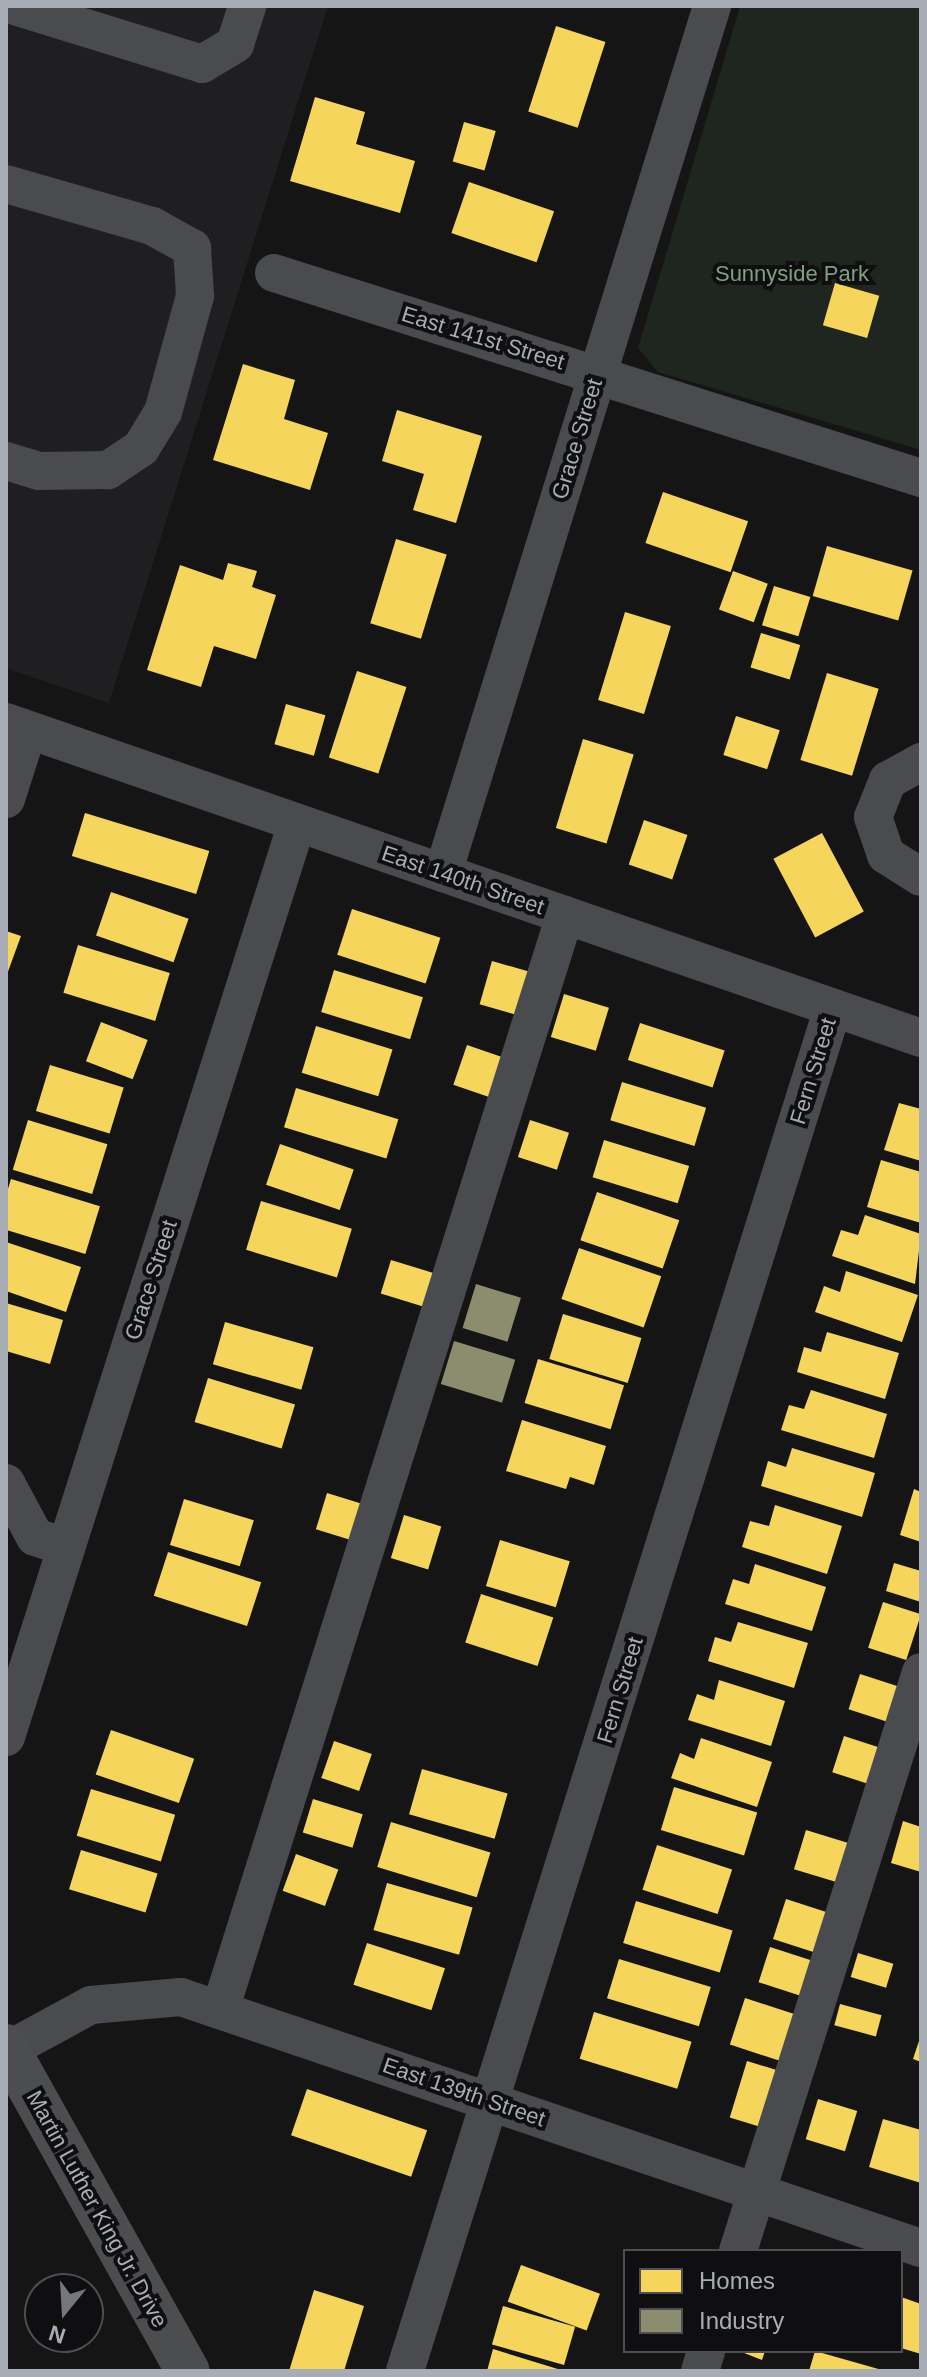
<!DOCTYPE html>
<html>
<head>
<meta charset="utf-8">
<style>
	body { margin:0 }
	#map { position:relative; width:927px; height:2377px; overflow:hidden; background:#151515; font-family:Arial,sans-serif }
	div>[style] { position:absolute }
	.built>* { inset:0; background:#1f1f21 }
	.green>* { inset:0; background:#1f251f }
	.homes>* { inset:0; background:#f6d55c; transform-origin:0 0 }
	.industry>* { inset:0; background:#8c8c6e; transform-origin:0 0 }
	.minor>* { height:38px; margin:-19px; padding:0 19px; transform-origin:19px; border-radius:19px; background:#494b4e }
	.major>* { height:44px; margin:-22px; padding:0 22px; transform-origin:22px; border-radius:22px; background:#4c4d4f }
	span { translate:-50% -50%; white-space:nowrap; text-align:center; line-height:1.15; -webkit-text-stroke:8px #0f0f11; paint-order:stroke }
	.park-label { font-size:22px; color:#809e80 }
	.street-label { font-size:22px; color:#a7acb5 }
	.frame { position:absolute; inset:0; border:8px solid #a7acb5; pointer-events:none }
	.legend { position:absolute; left:623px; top:2249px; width:280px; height:104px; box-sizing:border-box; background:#0f0f11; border:2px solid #4c4e53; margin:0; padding:10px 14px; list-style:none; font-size:24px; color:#a7acb5 }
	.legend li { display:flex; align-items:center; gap:16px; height:40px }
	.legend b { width:40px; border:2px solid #4c4e53 }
	.north { position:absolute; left:24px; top:2273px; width:80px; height:80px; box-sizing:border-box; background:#0f0f11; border:2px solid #4c4e53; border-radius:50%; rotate:198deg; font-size:22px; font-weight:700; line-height:32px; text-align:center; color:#a7acb5 }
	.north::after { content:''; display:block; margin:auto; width:28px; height:36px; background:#74777d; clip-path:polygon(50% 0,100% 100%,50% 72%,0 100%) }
</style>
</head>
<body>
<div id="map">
	<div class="built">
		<i style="clip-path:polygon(6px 6px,328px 6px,109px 703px,6px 668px)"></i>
	</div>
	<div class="green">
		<i style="clip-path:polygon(740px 6px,921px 6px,921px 450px,658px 372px,638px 348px)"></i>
	</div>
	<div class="homes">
		<i style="left:556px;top:26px;width:52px;height:90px;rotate:18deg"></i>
		<i style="clip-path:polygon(315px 97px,365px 112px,356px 144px,415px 161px,400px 213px,290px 181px)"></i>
		<i style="left:464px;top:122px;width:33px;height:41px;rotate:16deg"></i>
		<i style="left:469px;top:182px;width:90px;height:54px;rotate:19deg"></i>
		<i style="left:835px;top:283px;width:46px;height:44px;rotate:16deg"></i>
		<i style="clip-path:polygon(243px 364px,295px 380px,284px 419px,328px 433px,310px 490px,213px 460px)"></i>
		<i style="clip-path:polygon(397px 410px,482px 436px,456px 523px,413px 510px,424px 474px,382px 461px)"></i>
		<i style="left:663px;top:492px;width:90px;height:54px;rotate:19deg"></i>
		<i style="left:396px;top:539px;width:53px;height:88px;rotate:17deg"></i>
		<i style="left:827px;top:546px;width:89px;height:52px;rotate:16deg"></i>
		<i style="clip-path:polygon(228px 563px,257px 571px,252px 587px,276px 595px,256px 659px,214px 646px,201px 687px,147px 670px,180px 565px,223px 580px)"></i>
		<i style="left:733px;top:571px;width:37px;height:41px;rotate:20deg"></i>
		<i style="left:774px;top:586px;width:38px;height:41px;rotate:17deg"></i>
		<i style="left:625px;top:612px;width:48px;height:92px;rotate:17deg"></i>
		<i style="left:761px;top:633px;width:41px;height:36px;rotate:17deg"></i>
		<i style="left:357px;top:671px;width:52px;height:91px;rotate:18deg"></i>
		<i style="left:827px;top:673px;width:54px;height:91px;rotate:17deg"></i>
		<i style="left:286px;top:704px;width:41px;height:42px;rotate:16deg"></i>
		<i style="left:736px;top:716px;width:46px;height:41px;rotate:18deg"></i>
		<i style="left:583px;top:739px;width:53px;height:93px;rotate:17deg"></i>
		<i style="left:85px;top:813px;width:130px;height:45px;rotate:17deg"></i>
		<i style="left:644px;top:820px;width:46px;height:47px;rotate:19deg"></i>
		<i style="left:822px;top:833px;width:89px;height:55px;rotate:62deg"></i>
		<i style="left:111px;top:892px;width:82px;height:46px;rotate:19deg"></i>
		<i style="left:352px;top:909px;width:93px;height:48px;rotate:18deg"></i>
		<i style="clip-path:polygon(6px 931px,21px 936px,6px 977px)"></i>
		<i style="left:78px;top:945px;width:96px;height:50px;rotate:17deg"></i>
		<i style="left:492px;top:961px;width:40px;height:45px;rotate:16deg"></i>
		<i style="left:334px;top:970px;width:93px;height:44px;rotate:17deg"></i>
		<i style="left:564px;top:994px;width:47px;height:45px;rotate:17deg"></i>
		<i style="left:101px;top:1022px;width:50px;height:42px;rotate:21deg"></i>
		<i style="left:640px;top:1023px;width:89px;height:39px;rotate:18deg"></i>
		<i style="left:316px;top:1026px;width:80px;height:49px;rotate:17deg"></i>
		<i style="left:467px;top:1045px;width:40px;height:42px;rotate:19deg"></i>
		<i style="left:50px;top:1065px;width:77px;height:48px;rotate:17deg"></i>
		<i style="left:622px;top:1082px;width:88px;height:40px;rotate:17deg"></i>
		<i style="left:296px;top:1088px;width:107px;height:41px;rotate:17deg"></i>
		<i style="clip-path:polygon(899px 1103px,921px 1109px,921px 1161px,884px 1150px)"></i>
		<i style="left:28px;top:1120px;width:83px;height:52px;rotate:17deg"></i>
		<i style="left:530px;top:1120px;width:41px;height:39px;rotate:18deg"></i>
		<i style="left:604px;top:1140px;width:89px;height:39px;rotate:17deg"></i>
		<i style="left:280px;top:1144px;width:78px;height:43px;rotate:19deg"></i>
		<i style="clip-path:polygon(881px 1160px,921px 1172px,921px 1223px,867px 1207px)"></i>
		<i style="left:11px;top:1179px;width:93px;height:50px;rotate:17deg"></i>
		<i style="left:597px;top:1192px;width:87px;height:51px;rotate:19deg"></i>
		<i style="left:261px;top:1201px;width:95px;height:51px;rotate:17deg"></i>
		<i style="clip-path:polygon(865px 1215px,921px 1234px,915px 1284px,832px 1256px,841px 1230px,858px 1235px)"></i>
		<i style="clip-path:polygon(6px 1242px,81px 1267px,66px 1312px,6px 1291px)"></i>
		<i style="left:579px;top:1248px;width:87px;height:54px;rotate:19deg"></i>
		<i style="left:391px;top:1260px;width:45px;height:35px;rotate:17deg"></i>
		<i style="clip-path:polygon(846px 1271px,918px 1295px,902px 1342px,815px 1312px,824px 1286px,840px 1292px)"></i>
		<i style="clip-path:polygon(6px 1303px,63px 1320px,50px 1364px,6px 1351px)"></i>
		<i style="left:563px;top:1314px;width:82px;height:47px;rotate:17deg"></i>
		<i style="left:225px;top:1322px;width:92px;height:44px;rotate:16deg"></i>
		<i style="clip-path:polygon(827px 1332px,899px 1353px,885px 1399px,797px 1372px,804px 1347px,821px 1352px)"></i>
		<i style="left:538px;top:1359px;width:90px;height:46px;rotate:17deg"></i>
		<i style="left:208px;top:1378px;width:91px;height:46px;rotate:17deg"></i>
		<i style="clip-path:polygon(811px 1390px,887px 1414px,874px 1458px,781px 1430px,789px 1405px,804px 1409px)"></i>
		<i style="clip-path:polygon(522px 1420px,606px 1446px,594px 1485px,570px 1477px,566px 1489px,506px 1471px)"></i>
		<i style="clip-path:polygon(792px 1448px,875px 1473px,862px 1517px,761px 1486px,768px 1461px,786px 1467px)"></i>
		<i style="clip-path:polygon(914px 1489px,921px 1492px,921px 1542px,900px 1535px)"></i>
		<i style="left:327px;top:1493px;width:39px;height:38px;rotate:17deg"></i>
		<i style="left:184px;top:1499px;width:73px;height:48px;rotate:17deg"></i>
		<i style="clip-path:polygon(775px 1505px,842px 1526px,827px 1574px,742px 1547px,750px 1521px,769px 1526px)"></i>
		<i style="left:404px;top:1515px;width:39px;height:45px;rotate:17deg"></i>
		<i style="left:500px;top:1540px;width:73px;height:48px;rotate:17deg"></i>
		<i style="left:168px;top:1552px;width:98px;height:46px;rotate:18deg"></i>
		<i style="clip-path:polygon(894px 1563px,921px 1571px,921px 1602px,886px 1591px)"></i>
		<i style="clip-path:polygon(755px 1564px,826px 1587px,812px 1631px,725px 1604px,733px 1579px,749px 1584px)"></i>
		<i style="left:481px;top:1594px;width:76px;height:51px;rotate:18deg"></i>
		<i style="left:883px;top:1602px;width:40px;height:48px;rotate:18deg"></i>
		<i style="clip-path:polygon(738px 1622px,808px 1643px,794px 1688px,708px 1661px,715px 1637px,731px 1642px)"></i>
		<i style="left:860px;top:1674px;width:43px;height:37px;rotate:18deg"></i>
		<i style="clip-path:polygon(719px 1680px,785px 1701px,771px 1746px,688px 1720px,697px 1694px,714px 1700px)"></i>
		<i style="left:111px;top:1730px;width:88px;height:47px;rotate:19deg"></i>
		<i style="left:844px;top:1736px;width:38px;height:38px;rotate:18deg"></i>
		<i style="clip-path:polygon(701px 1738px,772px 1762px,757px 1807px,671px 1778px,680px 1753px,694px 1759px)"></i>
		<i style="left:334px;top:1741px;width:40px;height:39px;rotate:19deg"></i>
		<i style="left:422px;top:1769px;width:89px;height:47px;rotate:16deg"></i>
		<i style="left:674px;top:1787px;width:87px;height:45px;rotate:17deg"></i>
		<i style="left:91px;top:1789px;width:88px;height:49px;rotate:17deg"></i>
		<i style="left:313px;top:1799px;width:52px;height:35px;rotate:17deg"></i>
		<i style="clip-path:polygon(903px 1821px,921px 1827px,921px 1872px,891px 1863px)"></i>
		<i style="left:391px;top:1822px;width:104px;height:47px;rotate:17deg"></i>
		<i style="left:806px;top:1830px;width:45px;height:41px;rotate:17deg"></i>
		<i style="left:657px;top:1845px;width:79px;height:47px;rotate:18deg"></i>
		<i style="left:81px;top:1850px;width:80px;height:41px;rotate:17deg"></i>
		<i style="left:296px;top:1854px;width:45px;height:39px;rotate:20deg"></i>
		<i style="left:387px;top:1883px;width:89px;height:49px;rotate:16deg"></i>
		<i style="left:786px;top:1899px;width:44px;height:42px;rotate:18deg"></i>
		<i style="left:636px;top:1901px;width:101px;height:44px;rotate:17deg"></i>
		<i style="left:367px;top:1943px;width:82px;height:44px;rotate:18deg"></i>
		<i style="left:770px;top:1947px;width:44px;height:37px;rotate:18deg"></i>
		<i style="left:858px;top:1953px;width:37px;height:25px;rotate:17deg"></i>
		<i style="left:619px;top:1959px;width:96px;height:41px;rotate:17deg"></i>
		<i style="left:745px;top:1998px;width:59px;height:49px;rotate:18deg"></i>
		<i style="left:840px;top:2004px;width:43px;height:22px;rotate:15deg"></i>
		<i style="left:594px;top:2012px;width:102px;height:49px;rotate:17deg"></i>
		<i style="clip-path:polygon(921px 2035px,921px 2062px,913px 2059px)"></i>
		<i style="left:747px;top:2061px;width:42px;height:59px;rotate:17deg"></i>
		<i style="left:307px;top:2089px;width:127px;height:49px;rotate:19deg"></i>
		<i style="left:818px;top:2099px;width:41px;height:42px;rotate:17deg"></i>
		<i style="clip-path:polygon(883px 2119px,921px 2130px,921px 2183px,869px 2167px)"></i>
		<i style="left:521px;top:2265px;width:84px;height:39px;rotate:20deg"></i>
		<i style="clip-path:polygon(314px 2290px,364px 2306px,344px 2371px,289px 2371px)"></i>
		<i style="clip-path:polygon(901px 2297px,921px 2304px,921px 2354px,901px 2348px)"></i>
		<i style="left:503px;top:2306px;width:75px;height:40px;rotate:16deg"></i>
		<i style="clip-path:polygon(493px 2349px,561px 2370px,560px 2371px,487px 2371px)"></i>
		<i style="clip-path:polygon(739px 2351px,765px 2351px,762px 2360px)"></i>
		<i style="clip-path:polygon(815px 2351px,882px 2370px,882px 2371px,809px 2371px)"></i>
	</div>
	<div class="industry">
		<i style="left:476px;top:1284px;width:47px;height:46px;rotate:17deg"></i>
		<i style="left:454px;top:1341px;width:64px;height:45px;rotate:17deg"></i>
	</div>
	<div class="minor">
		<i style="left:15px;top:6px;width:196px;rotate:17.2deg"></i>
		<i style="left:202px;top:64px;width:39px;rotate:-31deg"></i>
		<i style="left:235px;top:44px;width:40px;rotate:-72deg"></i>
		<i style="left:6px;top:184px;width:152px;rotate:16deg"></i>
		<i style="left:152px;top:226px;width:46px;rotate:28.8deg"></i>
		<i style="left:192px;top:248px;width:48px;rotate:86.4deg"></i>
		<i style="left:195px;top:296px;width:120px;rotate:105.4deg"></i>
		<i style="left:163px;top:412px;width:42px;rotate:121.4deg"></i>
		<i style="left:141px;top:448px;width:40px;rotate:146deg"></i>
		<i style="left:108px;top:470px;width:69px;rotate:179.2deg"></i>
		<i style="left:39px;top:471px;width:34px;rotate:-163deg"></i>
		<i style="left:274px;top:273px;width:679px;rotate:17.58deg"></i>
		<i style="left:6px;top:722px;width:968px;rotate:19.05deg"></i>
		<i style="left:921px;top:762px;width:38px;rotate:151deg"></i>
		<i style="left:888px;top:780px;width:40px;rotate:112deg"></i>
		<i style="left:873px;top:817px;width:40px;rotate:71.1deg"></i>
		<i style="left:886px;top:855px;width:41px;rotate:32.2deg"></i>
		<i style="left:6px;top:799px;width:72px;rotate:-72.3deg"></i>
		<i style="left:443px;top:873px;width:908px;rotate:-72.76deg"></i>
		<i style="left:6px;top:1483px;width:61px;rotate:61.8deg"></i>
		<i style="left:35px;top:1537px;width:33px;rotate:18deg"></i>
		<i style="left:6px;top:1737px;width:959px;rotate:-72.34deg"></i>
		<i style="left:220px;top:2010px;width:1148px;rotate:-72.51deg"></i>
		<i style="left:8px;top:2050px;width:94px;rotate:-28.5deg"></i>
		<i style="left:91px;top:2005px;width:90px;rotate:-5.1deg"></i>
		<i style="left:181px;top:1997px;width:781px;rotate:18.74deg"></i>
		<i style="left:738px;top:2251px;width:607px;rotate:-72.46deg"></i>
		<i style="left:405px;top:2371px;width:1429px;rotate:-72.57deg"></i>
		<i style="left:700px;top:2371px;width:21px;rotate:-73deg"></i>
	</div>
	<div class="major">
		<i style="left:6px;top:2046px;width:372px;rotate:60.8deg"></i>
	</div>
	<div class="park-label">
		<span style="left:792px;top:274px">Sunnyside Park</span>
	</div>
	<div class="street-label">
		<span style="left:483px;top:338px;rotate:17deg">East 141st Street</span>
		<span style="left:577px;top:439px;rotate:-73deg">Grace Street</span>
		<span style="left:463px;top:880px;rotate:19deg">East 140th Street</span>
		<span style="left:813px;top:1071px;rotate:-73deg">Fern Street</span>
		<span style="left:151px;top:1280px;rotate:-72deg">Grace Street</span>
		<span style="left:620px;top:1690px;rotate:-73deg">Fern Street</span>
		<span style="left:464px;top:2092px;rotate:19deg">East 139th Street</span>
		<span style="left:97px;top:2209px;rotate:61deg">Martin Luther King Jr. Drive</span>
	</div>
	<div class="frame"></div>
	<ul class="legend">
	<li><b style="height:22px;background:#f6d55c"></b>Homes</li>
	<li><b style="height:22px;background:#8c8c6e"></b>Industry</li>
	</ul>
	<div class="north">N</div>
</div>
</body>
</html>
